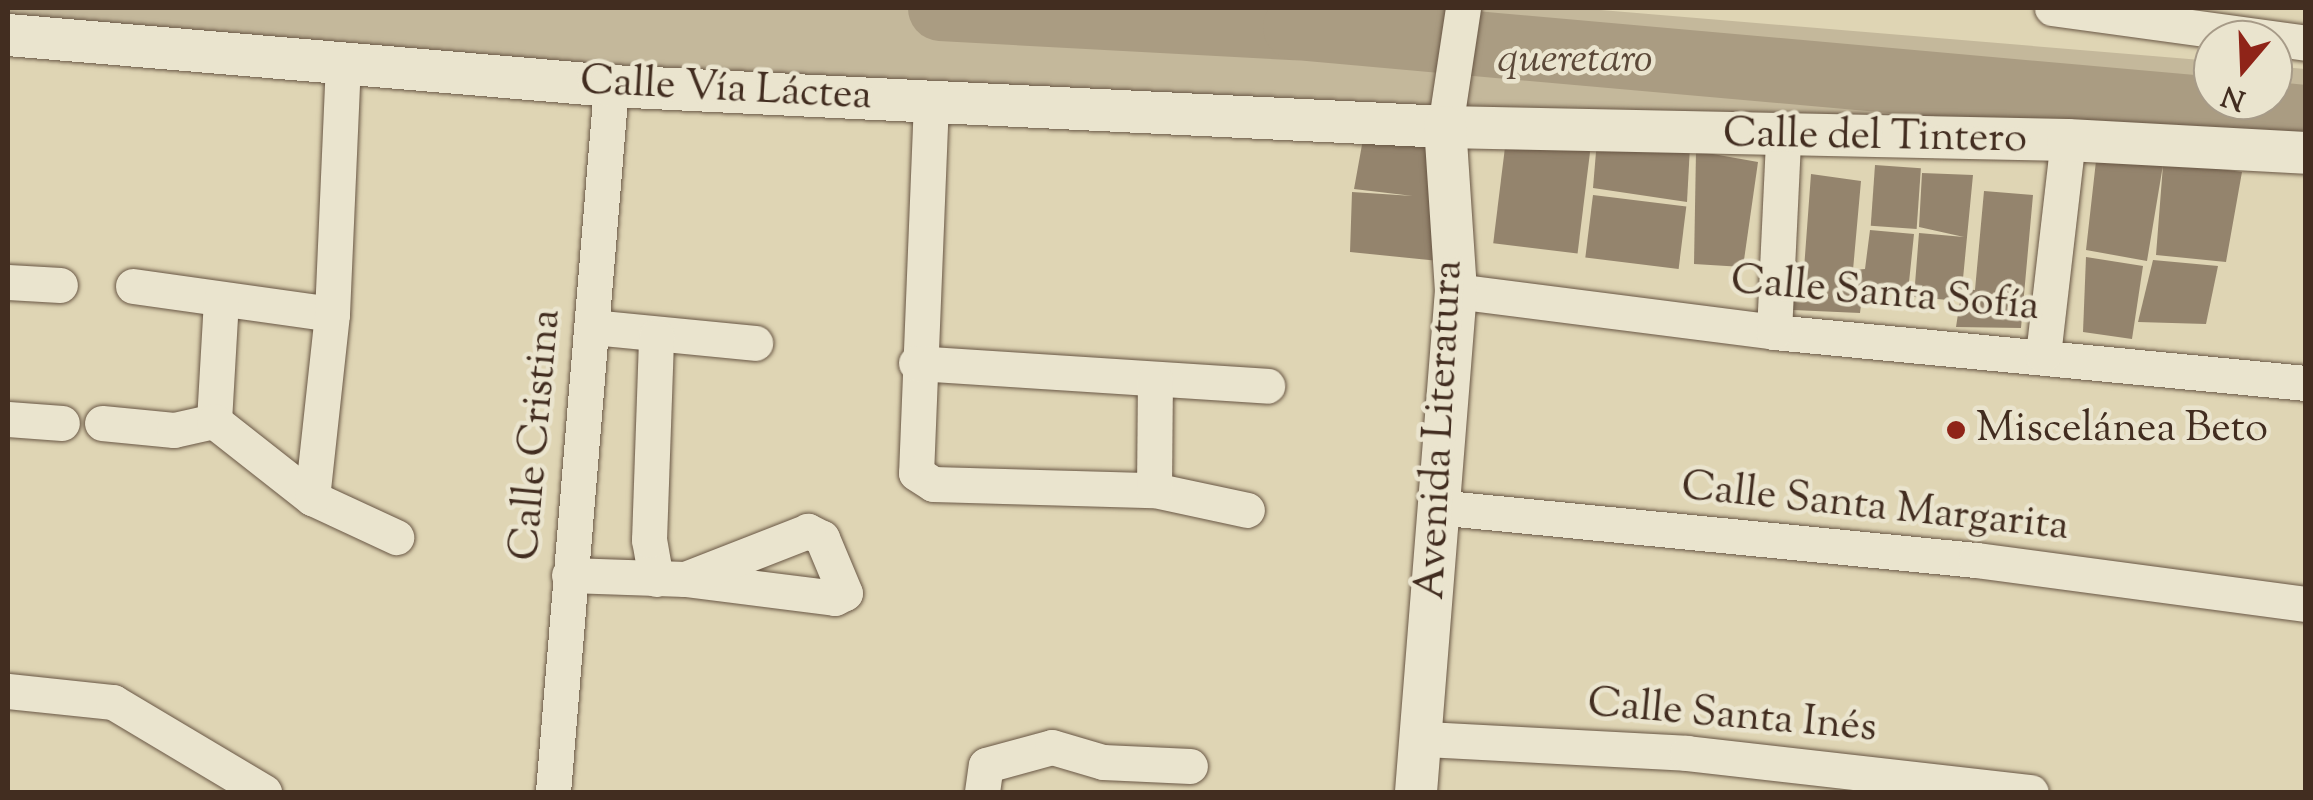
<!DOCTYPE html>
<html>
<head>
<meta charset="utf-8">
<style>
	body { margin:0 }
	#map { position:relative; width:2313px; height:800px; overflow:hidden; background:#dfd5b4; font-family:"Sorts Mill Goudy",serif }
	div>[style] { position:absolute }
	.green>* { inset:0; background:#c4b89b }
	.river>* { height:65px; margin:-32.5px; padding:0 32.5px; transform-origin:32.5px; border-radius:32.5px; background:#aa9c82 }
	.building>* { inset:0; background:#94846d; transform-origin:0 0 }
	.roads { filter:drop-shadow(0 0 2px #695745) drop-shadow(0 0 2px #695745) }
	.minor>* { height:35px; margin:-17.5px; padding:0 17.5px; transform-origin:17.5px; border-radius:17.5px; background:#eae4ce }
	.tertiary>* { height:42px; margin:-21px; padding:0 21px; transform-origin:21px; border-radius:21px; background:#eae4ce }
	.dots>* { width:28px; height:28px; translate:-50% -50%; box-sizing:border-box; border:5px solid #eae4ce; border-radius:50% }
	span { translate:-50% -50%; white-space:nowrap; text-align:center; line-height:1.15; -webkit-text-stroke:9px #eae4ce; paint-order:stroke }
	.park-label { font-size:42px; color:#5c4939; font-style:italic }
	.street-label { font-size:42px; color:#422d20 }
	.poi-label { font-size:42px; color:#422d20 }
	.left { translate:0 -50%; text-align:left }
	.frame { position:absolute; inset:0; border:10px solid #422d20; pointer-events:none }
	.north { position:absolute; left:2193px; top:20px; width:100px; height:100px; box-sizing:border-box; background:#eae4ce; border:2px solid #a79b88; border-radius:50%; rotate:199deg; font-size:28px; font-weight:700; line-height:40px; text-align:center; color:#422d20 }
	.north::after { content:''; display:block; margin:auto; width:35px; height:45px; background:#8f2418; clip-path:polygon(50% 0,100% 100%,50% 72%,0 100%) }
</style>
</head>
<body>
<div id="map">
	<div class="green">
		<i style="clip-path:polygon(8px 8px,1577px 8px,2213px 61px,2213px 100px,2273px 100px,2273px 66px,2305px 69px,2305px 153px,8px 33px)"></i>
	</div>
	<div class="river">
		<i style="left:940px;top:8px;width:356px;rotate:3.1deg"></i>
		<i style="left:1295px;top:27px;width:1015px;rotate:5.09deg"></i>
	</div>
	<div class="building">
		<i style="clip-path:polygon(1365px 128px,1443px 139px,1439px 261px,1350px 252px,1352px 192px,1413px 196px,1354px 189px)"></i>
		<i style="left:1506px;top:139px;width:85px;height:105px;rotate:7deg"></i>
		<i style="clip-path:polygon(1597px 140px,1690px 146px,1687px 202px,1593px 188px)"></i>
		<i style="clip-path:polygon(1696px 151px,1758px 162px,1743px 267px,1694px 264px)"></i>
		<i style="clip-path:polygon(2097px 152px,2242px 172px,2226px 262px,2156px 255px,2163px 165px,2147px 261px,2086px 250px)"></i>
		<i style="left:1875px;top:165px;width:46px;height:61px;rotate:4deg"></i>
		<i style="clip-path:polygon(1922px 173px,1973px 175px,1962px 289px,1975px 290px,1984px 191px,2033px 195px,2021px 328px,1956px 327px,1960px 301px,1914px 297px,1919px 233px,1964px 237px,1919px 227px)"></i>
		<i style="clip-path:polygon(1811px 174px,1861px 181px,1853px 270px,1865px 269px,1870px 230px,1914px 234px,1908px 292px,1863px 288px,1860px 313px,1793px 310px,1795px 269px,1804px 269px)"></i>
		<i style="left:1593px;top:195px;width:94px;height:63px;rotate:7deg"></i>
		<i style="clip-path:polygon(2086px 257px,2143px 266px,2132px 339px,2083px 332px)"></i>
		<i style="clip-path:polygon(2153px 260px,2218px 266px,2206px 324px,2138px 322px)"></i>
	</div>
	<div class="roads">
		<div class="minor">
			<i style="left:2052px;top:8px;width:256px;rotate:7.8deg"></i>
			<i style="left:931px;top:101px;width:372px;rotate:92.3deg"></i>
			<i style="left:916px;top:473px;width:20px;rotate:33deg"></i>
			<i style="left:933px;top:484px;width:221px;rotate:1.6deg"></i>
			<i style="left:1154px;top:490px;width:95px;rotate:12.1deg"></i>
			<i style="left:1445px;top:127px;width:120px;rotate:-81.4deg"></i>
			<i style="left:8px;top:282px;width:52px;rotate:3.3deg"></i>
			<i style="left:133px;top:286px;width:201px;rotate:8deg"></i>
			<i style="left:1456px;top:291px;width:321px;rotate:7.3deg"></i>
			<i style="left:1774px;top:332px;width:534px;rotate:5.48deg"></i>
			<i style="left:593px;top:327px;width:163px;rotate:5.6deg"></i>
			<i style="left:1774px;top:332px;width:194px;rotate:-87.3deg"></i>
			<i style="left:2043px;top:355px;width:216px;rotate:-83.4deg"></i>
			<i style="left:916px;top:363px;width:352px;rotate:3.7deg"></i>
			<i style="left:8px;top:419px;width:54px;rotate:4.2deg"></i>
			<i style="left:214px;top:421px;width:122px;rotate:-86.7deg"></i>
			<i style="left:102px;top:423px;width:72px;rotate:5.6deg"></i>
			<i style="left:174px;top:430px;width:41px;rotate:-12.7deg"></i>
			<i style="left:214px;top:421px;width:125px;rotate:38.2deg"></i>
			<i style="left:312px;top:498px;width:93px;rotate:24.9deg"></i>
			<i style="left:1154px;top:490px;width:110px;rotate:-89.5deg"></i>
			<i style="left:312px;top:498px;width:185px;rotate:-83.8deg"></i>
			<i style="left:332px;top:314px;width:254px;rotate:-87.5deg"></i>
			<i style="left:1436px;top:507px;width:543px;rotate:5.61deg"></i>
			<i style="left:1976px;top:560px;width:333px;rotate:7.6deg"></i>
			<i style="left:569px;top:575px;width:116px;rotate:2deg"></i>
			<i style="left:685px;top:579px;width:151px;rotate:7.2deg"></i>
			<i style="left:835px;top:598px;width:11px;rotate:-27deg"></i>
			<i style="left:845px;top:593px;width:60px;rotate:-112.7deg"></i>
			<i style="left:822px;top:538px;width:16px;rotate:-153deg"></i>
			<i style="left:808px;top:531px;width:132px;rotate:158.7deg"></i>
			<i style="left:656px;top:579px;width:40px;rotate:-100deg"></i>
			<i style="left:649px;top:540px;width:204px;rotate:-88deg"></i>
			<i style="left:8px;top:691px;width:106px;rotate:6deg"></i>
			<i style="left:113px;top:702px;width:176px;rotate:30.8deg"></i>
			<i style="left:1424px;top:739px;width:263px;rotate:3deg"></i>
			<i style="left:1687px;top:753px;width:346px;rotate:6.5deg"></i>
			<i style="left:553px;top:792px;width:708px;rotate:-85.3deg"></i>
			<i style="left:982px;top:792px;width:27px;rotate:-82deg"></i>
			<i style="left:986px;top:765px;width:68px;rotate:-15.3deg"></i>
			<i style="left:1052px;top:747px;width:53px;rotate:16.4deg"></i>
			<i style="left:1103px;top:762px;width:87px;rotate:2.6deg"></i>
		</div>
		<div class="tertiary">
			<i style="left:8px;top:35px;width:605px;rotate:4.83deg"></i>
			<i style="left:611px;top:86px;width:835px;rotate:2.81deg"></i>
			<i style="left:1445px;top:127px;width:623px;rotate:1.2deg"></i>
			<i style="left:2068px;top:140px;width:238px;rotate:3.1deg"></i>
			<i style="left:1416px;top:792px;width:503px;rotate:-85.44deg"></i>
			<i style="left:1456px;top:291px;width:164px;rotate:-93.8deg"></i>
		</div>
	</div>
	<div class="dots">
		<i style="left:1956px;top:430px;background:#8f2418"></i>
	</div>
	<div class="park-label">
		<span style="left:1575px;top:61px">queretaro</span>
	</div>
	<div class="street-label">
		<span style="left:726px;top:90px;rotate:3deg">Calle Vía Láctea</span>
		<span style="left:1875px;top:138px;rotate:1deg">Calle del Tintero</span>
		<span style="left:1885px;top:295px;rotate:5deg">Calle Santa Sofía</span>
		<span style="left:1441px;top:430px;rotate:-87deg">Avenida Literatura</span>
		<span style="left:537px;top:435px;rotate:-85deg">Calle Cristina</span>
		<span style="left:1875px;top:508px;rotate:6deg">Calle Santa Margarita</span>
		<span style="left:1732px;top:717px;rotate:5deg">Calle Santa Inés</span>
	</div>
	<div class="poi-label">
		<span class="left" style="left:1976px;top:430px">Miscelánea Beto</span>
	</div>
	<div class="frame"></div>
	<div class="north">N</div>
</div>
</body>
</html>
